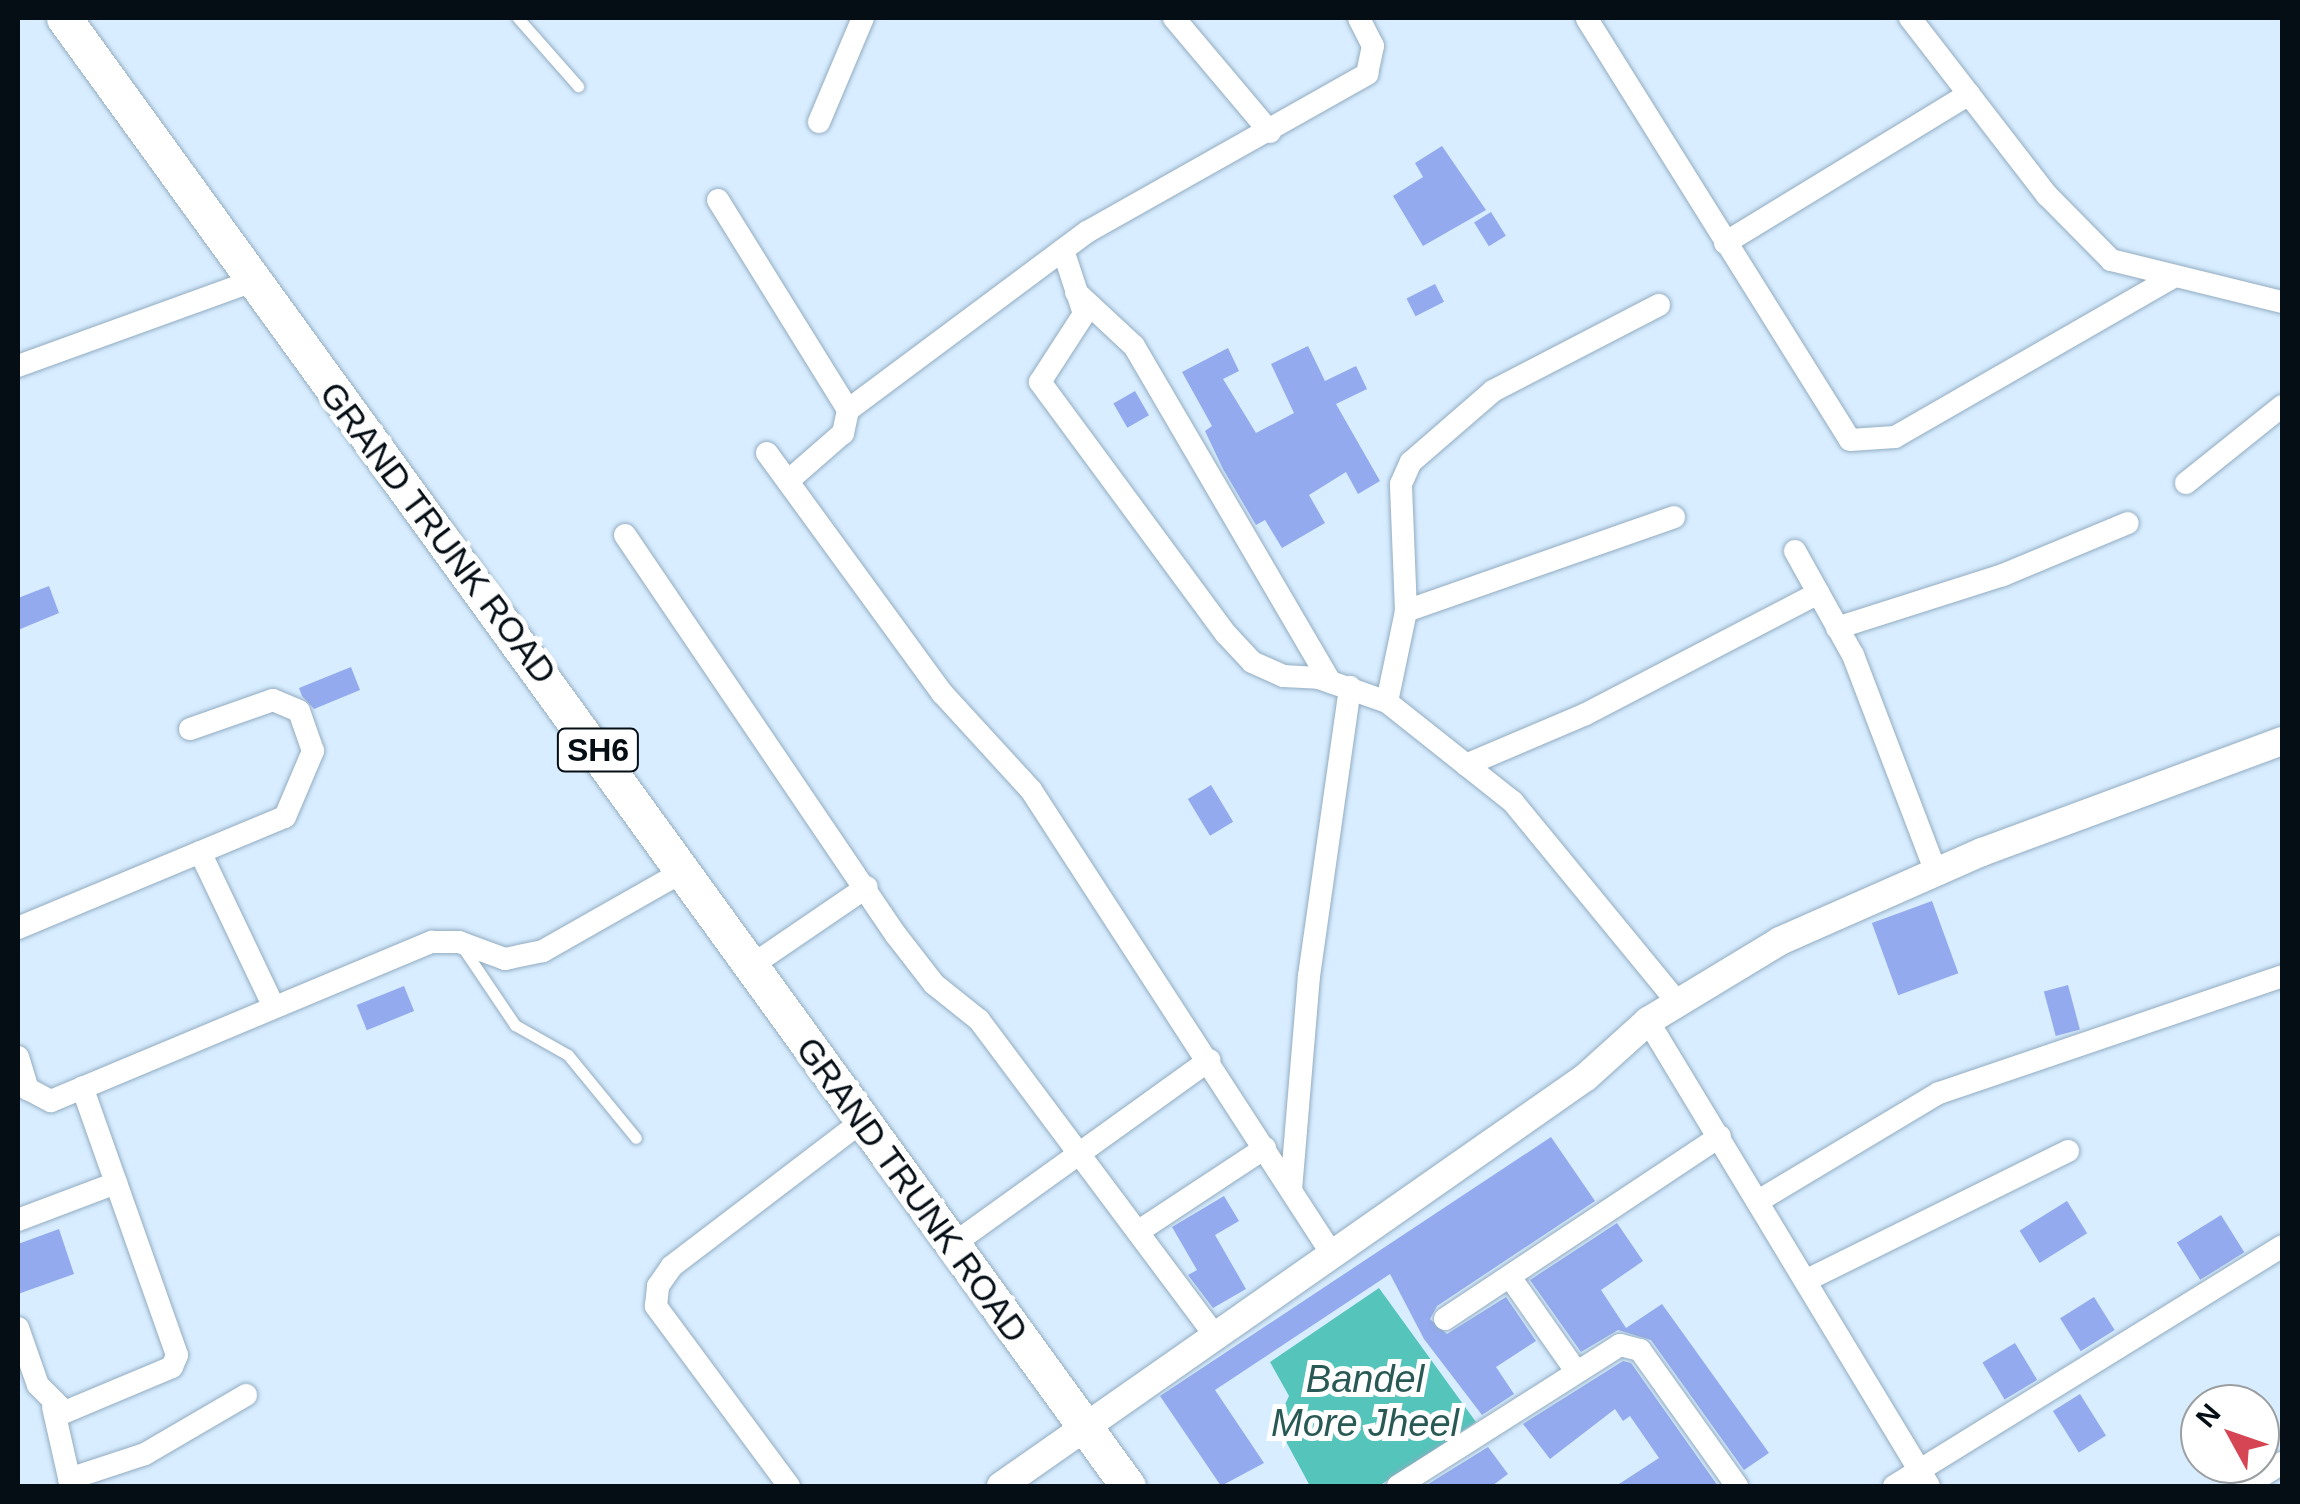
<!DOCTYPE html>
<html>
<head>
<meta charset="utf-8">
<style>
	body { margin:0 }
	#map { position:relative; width:2300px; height:1504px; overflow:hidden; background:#d8edff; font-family:Arial,sans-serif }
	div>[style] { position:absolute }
	.water>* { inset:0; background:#55c4bb }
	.building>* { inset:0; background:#93aaee; transform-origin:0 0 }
	.roads { filter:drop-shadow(0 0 2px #93acc1) drop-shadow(0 0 2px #93acc1) }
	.service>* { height:11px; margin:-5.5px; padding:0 5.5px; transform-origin:5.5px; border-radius:5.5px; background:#fff }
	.minor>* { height:22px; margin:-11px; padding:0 11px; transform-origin:11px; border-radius:11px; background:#fff }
	.tertiary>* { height:28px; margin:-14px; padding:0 14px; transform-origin:14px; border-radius:14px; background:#fff }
	.primary>* { height:35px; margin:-17.5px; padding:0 17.5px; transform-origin:17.5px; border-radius:17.5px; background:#fff }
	span { translate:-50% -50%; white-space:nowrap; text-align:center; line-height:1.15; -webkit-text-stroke:10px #fff; paint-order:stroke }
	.shield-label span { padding:2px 8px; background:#fff; border:2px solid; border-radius:8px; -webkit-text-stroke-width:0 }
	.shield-label { font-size:32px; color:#050e15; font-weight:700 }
	.street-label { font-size:35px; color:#050e15 }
	.water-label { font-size:38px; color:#295955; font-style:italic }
	.frame { position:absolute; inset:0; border:20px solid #050e15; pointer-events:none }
	.north { position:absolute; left:2180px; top:1384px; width:100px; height:100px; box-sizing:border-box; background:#fff; border:2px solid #9b9fa1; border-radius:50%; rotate:310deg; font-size:28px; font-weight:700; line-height:40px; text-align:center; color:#050e15 }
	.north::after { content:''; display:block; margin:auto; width:35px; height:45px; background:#d64553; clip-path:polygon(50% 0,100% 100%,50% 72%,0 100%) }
</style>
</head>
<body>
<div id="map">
	<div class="water">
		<i style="clip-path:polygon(1379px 1288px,1476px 1422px,1379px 1486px,1310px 1486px,1276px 1423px,1289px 1396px,1270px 1362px)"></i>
	</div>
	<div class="building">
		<i style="clip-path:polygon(1442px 146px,1486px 210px,1423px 246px,1393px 196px,1423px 177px,1415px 163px)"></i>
		<i style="left:1491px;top:212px;width:28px;height:20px;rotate:58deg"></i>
		<i style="left:1435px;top:284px;width:20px;height:32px;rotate:63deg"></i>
		<i style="clip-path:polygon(1308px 346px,1325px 381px,1356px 366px,1367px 389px,1336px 404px,1380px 481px,1358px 494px,1346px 472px,1309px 495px,1325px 523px,1282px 548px,1265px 520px,1256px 525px,1223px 469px,1205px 431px,1212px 426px,1182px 372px,1228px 348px,1239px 371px,1223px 379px,1256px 433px,1294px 413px,1271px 364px)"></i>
		<i style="left:1135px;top:391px;width:28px;height:25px;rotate:60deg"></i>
		<i style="clip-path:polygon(49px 586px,59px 613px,18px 630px,18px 598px)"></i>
		<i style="clip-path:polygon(351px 667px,360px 690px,314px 709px,302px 696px,299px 688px)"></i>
		<i style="left:1211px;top:785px;width:43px;height:27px;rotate:59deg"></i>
		<i style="left:1932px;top:901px;width:77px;height:64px;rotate:70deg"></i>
		<i style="left:2068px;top:985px;width:46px;height:25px;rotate:75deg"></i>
		<i style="left:404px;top:986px;width:27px;height:51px;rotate:68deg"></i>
		<i style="clip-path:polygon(1551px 1137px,1595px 1201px,1437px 1306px,1430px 1319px,1447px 1334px,1506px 1297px,1536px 1341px,1496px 1367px,1514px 1394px,1482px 1415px,1424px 1339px,1390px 1274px,1215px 1390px,1264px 1463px,1221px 1486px,1160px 1396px)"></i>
		<i style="clip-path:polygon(1224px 1196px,1239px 1221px,1215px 1235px,1246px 1289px,1213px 1308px,1188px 1275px,1197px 1270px,1172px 1227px)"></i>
		<i style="left:2067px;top:1201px;width:38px;height:56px;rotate:58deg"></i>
		<i style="left:2221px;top:1215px;width:44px;height:52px;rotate:58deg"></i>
		<i style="clip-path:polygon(1617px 1223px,1643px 1261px,1601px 1290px,1626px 1328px,1662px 1304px,1769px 1453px,1744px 1470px,1651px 1340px,1618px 1330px,1581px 1352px,1530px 1280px)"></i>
		<i style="clip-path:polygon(59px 1229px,74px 1274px,18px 1294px,18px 1244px)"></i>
		<i style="left:2094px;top:1297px;width:39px;height:40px;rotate:58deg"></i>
		<i style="left:2015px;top:1343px;width:43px;height:38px;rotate:59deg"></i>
		<i style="clip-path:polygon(1623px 1361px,1631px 1363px,1718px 1486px,1616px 1486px,1659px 1458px,1630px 1416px,1623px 1421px,1615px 1409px,1550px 1459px,1523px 1424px)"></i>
		<i style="left:2080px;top:1394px;width:49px;height:32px;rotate:58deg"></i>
		<i style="clip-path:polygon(1488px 1447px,1508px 1474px,1492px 1486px,1425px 1486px)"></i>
	</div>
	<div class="roads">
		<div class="service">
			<i style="left:518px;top:18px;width:91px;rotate:48.6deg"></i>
			<i style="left:461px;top:945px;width:97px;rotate:56deg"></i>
			<i style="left:515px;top:1025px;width:61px;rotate:29.5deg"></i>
			<i style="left:568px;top:1055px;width:107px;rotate:50.7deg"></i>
		</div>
		<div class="minor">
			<i style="left:1174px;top:18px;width:149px;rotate:49.9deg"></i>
			<i style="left:1910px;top:18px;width:224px;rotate:52.3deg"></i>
			<i style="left:2047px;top:195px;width:91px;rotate:45.4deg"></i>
			<i style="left:2111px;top:260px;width:176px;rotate:13.8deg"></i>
			<i style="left:1587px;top:19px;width:496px;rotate:58deg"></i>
			<i style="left:1850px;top:440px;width:45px;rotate:-3.8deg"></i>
			<i style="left:1895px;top:437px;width:321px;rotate:-29.9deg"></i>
			<i style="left:819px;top:122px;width:113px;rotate:-67.1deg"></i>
			<i style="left:718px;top:200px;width:247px;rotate:58.2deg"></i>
			<i style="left:848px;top:410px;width:24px;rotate:102deg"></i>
			<i style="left:843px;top:433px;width:73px;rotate:138.9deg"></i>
			<i style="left:1725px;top:243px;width:286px;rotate:-31.4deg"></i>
			<i style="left:1063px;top:250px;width:67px;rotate:71.8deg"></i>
			<i style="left:1084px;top:314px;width:81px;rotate:122.9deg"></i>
			<i style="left:1040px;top:382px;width:313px;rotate:53.6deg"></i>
			<i style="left:1226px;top:634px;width:38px;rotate:47deg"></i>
			<i style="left:1252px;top:662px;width:34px;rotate:24deg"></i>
			<i style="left:1283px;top:676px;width:36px;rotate:3deg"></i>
			<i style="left:1319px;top:678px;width:72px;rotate:19.4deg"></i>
			<i style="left:1387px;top:702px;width:161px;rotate:38.4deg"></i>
			<i style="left:1513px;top:802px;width:260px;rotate:50.6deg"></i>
			<i style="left:1076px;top:292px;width:79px;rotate:43deg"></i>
			<i style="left:1134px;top:346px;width:389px;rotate:59.7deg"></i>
			<i style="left:18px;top:366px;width:250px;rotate:-19.9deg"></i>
			<i style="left:848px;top:410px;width:298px;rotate:-36.7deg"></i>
			<i style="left:1087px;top:232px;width:322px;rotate:-29.4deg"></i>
			<i style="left:1367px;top:74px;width:29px;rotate:-78deg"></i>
			<i style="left:1373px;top:46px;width:31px;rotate:-117deg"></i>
			<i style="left:767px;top:453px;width:298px;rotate:53.9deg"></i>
			<i style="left:943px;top:694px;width:130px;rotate:47.5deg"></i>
			<i style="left:1031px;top:790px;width:553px;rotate:57.03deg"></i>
			<i style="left:2186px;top:483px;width:123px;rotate:-38.7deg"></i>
			<i style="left:625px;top:535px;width:483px;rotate:55.9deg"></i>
			<i style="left:896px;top:935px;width:62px;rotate:52.2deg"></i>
			<i style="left:934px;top:984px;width:58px;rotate:38.7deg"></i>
			<i style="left:979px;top:1020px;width:394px;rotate:53.2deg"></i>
			<i style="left:1795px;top:551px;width:119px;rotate:60.9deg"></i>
			<i style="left:1853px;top:655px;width:232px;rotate:69.1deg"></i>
			<i style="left:1406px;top:611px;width:284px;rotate:-19.3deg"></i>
			<i style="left:1837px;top:628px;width:174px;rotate:-17.7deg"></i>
			<i style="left:2003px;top:575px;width:135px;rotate:-22.6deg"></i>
			<i style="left:1387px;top:702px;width:93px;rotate:-78.2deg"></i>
			<i style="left:1406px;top:611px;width:127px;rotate:-92.3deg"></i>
			<i style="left:1401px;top:484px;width:24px;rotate:-66deg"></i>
			<i style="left:1411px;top:462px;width:108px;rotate:-40.9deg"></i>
			<i style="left:1493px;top:391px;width:187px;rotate:-27.4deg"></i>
			<i style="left:1466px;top:765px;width:130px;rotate:-23deg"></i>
			<i style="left:1586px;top:714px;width:262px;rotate:-27.5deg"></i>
			<i style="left:200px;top:852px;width:170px;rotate:64.5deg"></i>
			<i style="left:18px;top:928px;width:289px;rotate:-22.6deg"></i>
			<i style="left:285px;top:817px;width:72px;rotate:-67deg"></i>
			<i style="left:313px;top:751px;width:42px;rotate:-109.3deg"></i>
			<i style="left:299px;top:711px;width:28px;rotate:-157deg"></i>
			<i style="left:273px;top:700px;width:88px;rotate:160.7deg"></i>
			<i style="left:751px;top:966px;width:140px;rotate:-34.3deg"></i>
			<i style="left:1648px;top:1021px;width:543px;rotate:58.86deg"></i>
			<i style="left:18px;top:1057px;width:34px;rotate:73deg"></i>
			<i style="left:28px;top:1089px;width:26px;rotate:28deg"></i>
			<i style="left:51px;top:1101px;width:413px;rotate:-22.7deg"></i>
			<i style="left:432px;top:942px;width:27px"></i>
			<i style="left:459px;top:942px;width:49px;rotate:20.3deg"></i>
			<i style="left:505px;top:959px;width:39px;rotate:-12deg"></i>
			<i style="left:543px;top:951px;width:162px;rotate:-29.6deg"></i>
			<i style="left:1291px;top:1190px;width:215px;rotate:-85.2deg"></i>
			<i style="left:1309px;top:976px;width:292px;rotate:-81.9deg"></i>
			<i style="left:1760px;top:1200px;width:209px;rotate:-30.9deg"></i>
			<i style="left:1939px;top:1093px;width:362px;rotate:-18.8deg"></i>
			<i style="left:18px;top:1220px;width:105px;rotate:-20.7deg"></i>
			<i style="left:1139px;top:1231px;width:151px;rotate:-33.4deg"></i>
			<i style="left:952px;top:1245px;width:317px;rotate:-35.7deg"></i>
			<i style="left:1510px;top:1277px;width:113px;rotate:55deg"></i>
			<i style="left:1809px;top:1279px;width:289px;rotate:-26.3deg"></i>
			<i style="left:1445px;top:1319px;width:330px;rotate:-33.6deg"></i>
			<i style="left:18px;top:1328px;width:60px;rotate:70.7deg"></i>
			<i style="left:38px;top:1385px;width:38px;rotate:45deg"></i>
			<i style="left:65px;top:1412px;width:116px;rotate:-22.8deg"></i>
			<i style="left:172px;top:1367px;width:13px;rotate:-67deg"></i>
			<i style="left:177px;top:1355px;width:284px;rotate:-109.5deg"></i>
			<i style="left:53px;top:1407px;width:81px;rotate:77.2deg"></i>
			<i style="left:69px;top:1479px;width:80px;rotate:-18.2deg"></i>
			<i style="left:145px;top:1454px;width:117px;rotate:-30.3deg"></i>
			<i style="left:789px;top:1486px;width:224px;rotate:-126.5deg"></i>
			<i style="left:656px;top:1306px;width:20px;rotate:-84deg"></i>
			<i style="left:658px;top:1286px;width:24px;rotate:-55deg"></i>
			<i style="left:672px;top:1266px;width:239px;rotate:-37.3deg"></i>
			<i style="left:1398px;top:1486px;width:263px;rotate:-32.4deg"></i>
			<i style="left:1620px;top:1345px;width:21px;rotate:14deg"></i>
			<i style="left:1640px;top:1350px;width:167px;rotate:54.5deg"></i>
			<i style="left:1894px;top:1486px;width:456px;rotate:-31.7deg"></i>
			<i style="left:2246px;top:1486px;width:43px;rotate:-32.6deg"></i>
		</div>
		<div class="tertiary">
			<i style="left:1001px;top:1486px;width:714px;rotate:-34.96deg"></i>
			<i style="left:1586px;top:1077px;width:84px;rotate:-42.1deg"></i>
			<i style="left:1648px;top:1021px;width:154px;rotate:-31.2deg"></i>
			<i style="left:1780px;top:941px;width:221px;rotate:-23.8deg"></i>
			<i style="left:1982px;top:852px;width:320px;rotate:-20.3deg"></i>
		</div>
		<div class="primary">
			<i style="left:64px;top:18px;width:1813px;rotate:54.07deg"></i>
		</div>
	</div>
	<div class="shield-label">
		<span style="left:598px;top:750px">SH6</span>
	</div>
	<div class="street-label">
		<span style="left:438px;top:533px;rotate:53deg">GRAND TRUNK ROAD</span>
		<span style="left:912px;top:1190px;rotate:54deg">GRAND TRUNK ROAD</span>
	</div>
	<div class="water-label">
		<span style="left:1365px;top:1402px">Bandel<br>More Jheel</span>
	</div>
	<div class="frame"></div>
	<div class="north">N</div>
</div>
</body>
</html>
